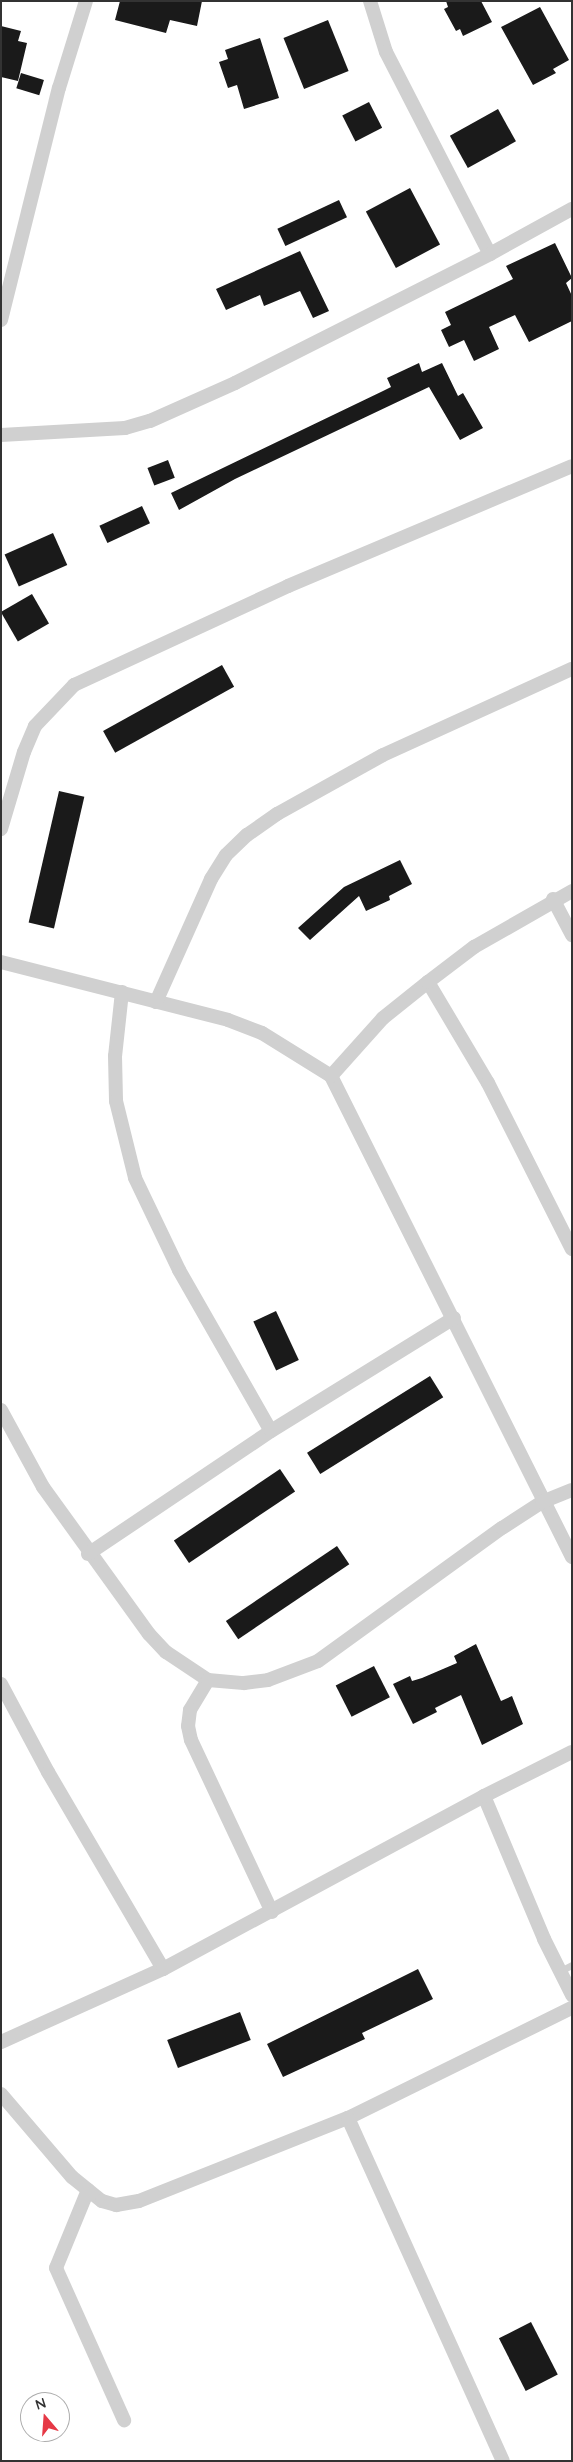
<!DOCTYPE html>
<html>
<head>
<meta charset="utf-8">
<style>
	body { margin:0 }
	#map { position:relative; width:573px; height:2462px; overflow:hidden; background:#fff; font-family:Quicksand,sans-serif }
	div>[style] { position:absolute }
	.building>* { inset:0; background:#1a1a1a; transform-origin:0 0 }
	.lane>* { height:7px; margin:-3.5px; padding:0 3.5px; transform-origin:3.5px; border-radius:3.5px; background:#d0d0d0 }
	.street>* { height:14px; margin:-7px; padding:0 7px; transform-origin:7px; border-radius:7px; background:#d0d0d0 }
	span { translate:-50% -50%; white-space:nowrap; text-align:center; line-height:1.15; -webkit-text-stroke:5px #fff; paint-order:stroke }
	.frame { position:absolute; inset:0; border:2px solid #333; pointer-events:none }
	.north { position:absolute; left:20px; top:2392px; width:50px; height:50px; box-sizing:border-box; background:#fff; border:1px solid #adadad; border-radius:50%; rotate:342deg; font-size:14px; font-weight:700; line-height:20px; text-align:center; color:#333 }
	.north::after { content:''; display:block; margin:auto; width:18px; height:22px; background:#e63946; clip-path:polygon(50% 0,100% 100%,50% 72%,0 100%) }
</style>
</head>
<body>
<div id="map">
	<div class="building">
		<i style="clip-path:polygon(120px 1px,202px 1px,197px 26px,170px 20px,166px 33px,115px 20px)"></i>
		<i style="clip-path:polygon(446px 1px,481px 1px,492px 22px,463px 36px,460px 29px,456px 31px,444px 9px,448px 7px)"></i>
		<i style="clip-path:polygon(540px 7px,569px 60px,553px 69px,556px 73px,533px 85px,501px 27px)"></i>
		<i style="left:328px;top:20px;width:55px;height:48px;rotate:68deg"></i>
		<i style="clip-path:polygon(1px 26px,21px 31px,18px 41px,27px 43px,18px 81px,1px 77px)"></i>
		<i style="clip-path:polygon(260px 38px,279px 98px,244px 109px,237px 85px,228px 88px,219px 62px,228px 59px,225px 50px)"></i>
		<i style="left:21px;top:73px;width:24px;height:16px;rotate:17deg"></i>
		<i style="left:369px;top:102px;width:29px;height:30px;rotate:63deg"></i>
		<i style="left:498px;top:109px;width:37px;height:55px;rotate:61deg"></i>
		<i style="left:410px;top:188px;width:64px;height:50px;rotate:62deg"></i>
		<i style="left:339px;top:200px;width:19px;height:68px;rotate:65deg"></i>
		<i style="clip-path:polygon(555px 243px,572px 278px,566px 283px,572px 296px,572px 321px,529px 342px,515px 315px,489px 327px,499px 349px,474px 361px,464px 340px,449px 347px,441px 330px,451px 325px,445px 312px,513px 279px,506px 266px)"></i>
		<i style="clip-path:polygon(300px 251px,329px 311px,313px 318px,300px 291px,264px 306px,260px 295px,226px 310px,216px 289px)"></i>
		<i style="clip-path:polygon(419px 363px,422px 372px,442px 363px,458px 396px,463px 393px,483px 428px,460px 440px,429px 387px,235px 479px,179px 510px,171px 493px,383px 391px,391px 387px,387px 378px)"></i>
		<i style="left:168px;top:460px;width:19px;height:22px;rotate:69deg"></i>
		<i style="left:142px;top:506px;width:19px;height:47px;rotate:65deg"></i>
		<i style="left:53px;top:533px;width:35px;height:53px;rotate:66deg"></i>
		<i style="left:32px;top:594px;width:34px;height:36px;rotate:60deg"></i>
		<i style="left:222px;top:665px;width:25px;height:136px;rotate:61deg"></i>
		<i style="left:59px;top:791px;width:26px;height:135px;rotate:13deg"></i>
		<i style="clip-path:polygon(400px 860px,412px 884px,389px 896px,390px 900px,366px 911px,359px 896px,310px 940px,298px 928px,344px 887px)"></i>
		<i style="left:276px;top:1311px;width:54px;height:25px;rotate:65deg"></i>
		<i style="left:430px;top:1376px;width:25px;height:145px;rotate:58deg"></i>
		<i style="left:280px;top:1469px;width:27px;height:128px;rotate:56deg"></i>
		<i style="left:337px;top:1546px;width:22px;height:134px;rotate:56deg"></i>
		<i style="clip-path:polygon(476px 1644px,501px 1701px,512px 1696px,523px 1724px,482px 1745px,461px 1695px,435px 1708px,437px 1712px,413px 1724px,393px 1684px,410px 1676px,412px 1681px,422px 1678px,457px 1663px,454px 1656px)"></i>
		<i style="left:374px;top:1666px;width:35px;height:43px;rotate:63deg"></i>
		<i style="clip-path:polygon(418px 1969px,433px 1999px,362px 2033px,365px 2039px,283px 2077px,267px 2044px)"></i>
		<i style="left:240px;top:2012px;width:30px;height:78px;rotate:69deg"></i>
		<i style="left:531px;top:2322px;width:59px;height:36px;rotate:63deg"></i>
	</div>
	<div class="lane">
		<i style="left:560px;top:1971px;width:13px;rotate:-27deg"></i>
	</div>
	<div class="street">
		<i style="left:370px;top:1px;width:53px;rotate:72.6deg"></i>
		<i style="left:386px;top:52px;width:227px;rotate:62.8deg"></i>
		<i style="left:1px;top:320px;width:239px;rotate:-76deg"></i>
		<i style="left:59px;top:88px;width:91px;rotate:-72.8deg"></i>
		<i style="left:1px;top:435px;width:124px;rotate:-3.2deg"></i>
		<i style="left:125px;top:428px;width:26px;rotate:-16deg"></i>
		<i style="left:150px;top:421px;width:93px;rotate:-24.1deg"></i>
		<i style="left:235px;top:383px;width:286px;rotate:-26.8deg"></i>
		<i style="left:490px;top:254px;width:94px;rotate:-28.8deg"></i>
		<i style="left:1px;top:829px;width:80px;rotate:-73.4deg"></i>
		<i style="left:24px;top:752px;width:28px;rotate:-67deg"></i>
		<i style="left:35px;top:726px;width:57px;rotate:-46.4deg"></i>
		<i style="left:74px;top:685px;width:236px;rotate:-24.8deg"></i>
		<i style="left:288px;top:586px;width:308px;rotate:-22.9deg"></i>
		<i style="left:553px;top:899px;width:41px;rotate:62.2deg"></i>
		<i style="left:1px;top:962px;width:234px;rotate:14.3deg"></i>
		<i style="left:228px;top:1020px;width:36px;rotate:21deg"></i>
		<i style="left:262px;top:1033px;width:81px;rotate:31.9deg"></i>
		<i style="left:331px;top:1076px;width:538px;rotate:63.39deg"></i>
		<i style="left:428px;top:982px;width:117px;rotate:59.3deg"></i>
		<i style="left:488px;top:1083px;width:186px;rotate:63.2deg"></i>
		<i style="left:122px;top:992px;width:64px;rotate:96.2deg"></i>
		<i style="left:115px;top:1056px;width:45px;rotate:88.7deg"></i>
		<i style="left:116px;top:1101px;width:79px;rotate:76.1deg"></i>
		<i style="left:135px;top:1178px;width:102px;rotate:64.4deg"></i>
		<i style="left:179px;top:1270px;width:185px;rotate:60.3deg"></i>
		<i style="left:156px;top:1002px;width:135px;rotate:-65.9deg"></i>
		<i style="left:211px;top:879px;width:28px;rotate:-58deg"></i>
		<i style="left:226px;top:855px;width:29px;rotate:-44deg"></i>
		<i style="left:247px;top:835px;width:37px;rotate:-35deg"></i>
		<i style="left:277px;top:814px;width:121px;rotate:-29.1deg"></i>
		<i style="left:383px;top:755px;width:208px;rotate:-24.5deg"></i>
		<i style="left:331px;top:1076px;width:78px;rotate:-48.1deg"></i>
		<i style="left:383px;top:1018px;width:58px;rotate:-38.7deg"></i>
		<i style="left:428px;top:982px;width:58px;rotate:-37.3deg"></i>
		<i style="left:474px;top:947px;width:113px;rotate:-29.7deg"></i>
		<i style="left:1px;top:1410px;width:88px;rotate:61.4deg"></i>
		<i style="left:43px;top:1487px;width:181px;rotate:54.2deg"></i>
		<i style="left:149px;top:1634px;width:25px;rotate:47deg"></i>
		<i style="left:166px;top:1652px;width:50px;rotate:33.7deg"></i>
		<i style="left:208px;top:1680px;width:35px;rotate:121deg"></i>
		<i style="left:190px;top:1710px;width:16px;rotate:97deg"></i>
		<i style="left:188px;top:1726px;width:14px;rotate:78deg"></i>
		<i style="left:191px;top:1740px;width:190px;rotate:64.8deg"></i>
		<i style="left:88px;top:1554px;width:220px;rotate:-33.9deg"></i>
		<i style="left:271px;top:1431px;width:215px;rotate:-31.7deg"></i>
		<i style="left:208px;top:1680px;width:36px;rotate:5deg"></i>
		<i style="left:244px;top:1683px;width:24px;rotate:-7deg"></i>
		<i style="left:268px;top:1680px;width:53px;rotate:-20.8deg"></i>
		<i style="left:318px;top:1661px;width:227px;rotate:-35.9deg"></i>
		<i style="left:502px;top:1528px;width:48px;rotate:-33deg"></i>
		<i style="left:542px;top:1502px;width:32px;rotate:-22deg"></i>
		<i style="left:1px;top:1684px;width:100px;rotate:61.9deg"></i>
		<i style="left:48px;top:1772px;width:228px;rotate:59.7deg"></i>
		<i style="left:484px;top:1796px;width:155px;rotate:67.2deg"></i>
		<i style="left:544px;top:1939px;width:63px;rotate:63.4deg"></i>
		<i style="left:1px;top:2042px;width:178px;rotate:-24.3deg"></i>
		<i style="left:163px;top:1969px;width:365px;rotate:-28.3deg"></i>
		<i style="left:484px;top:1796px;width:98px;rotate:-26.6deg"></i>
		<i style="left:1px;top:2094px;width:109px;rotate:49.5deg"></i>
		<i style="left:72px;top:2177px;width:38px;rotate:39deg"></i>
		<i style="left:102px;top:2201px;width:15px;rotate:16deg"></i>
		<i style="left:116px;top:2205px;width:23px;rotate:-10deg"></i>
		<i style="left:139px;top:2201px;width:225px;rotate:-21.7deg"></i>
		<i style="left:348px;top:2118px;width:250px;rotate:-26.2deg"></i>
		<i style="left:348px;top:2118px;width:376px;rotate:65.7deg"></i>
		<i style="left:88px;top:2190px;width:84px;rotate:112.3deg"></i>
		<i style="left:56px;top:2268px;width:167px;rotate:65.9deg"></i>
	</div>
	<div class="frame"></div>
	<div class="north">N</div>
</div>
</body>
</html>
